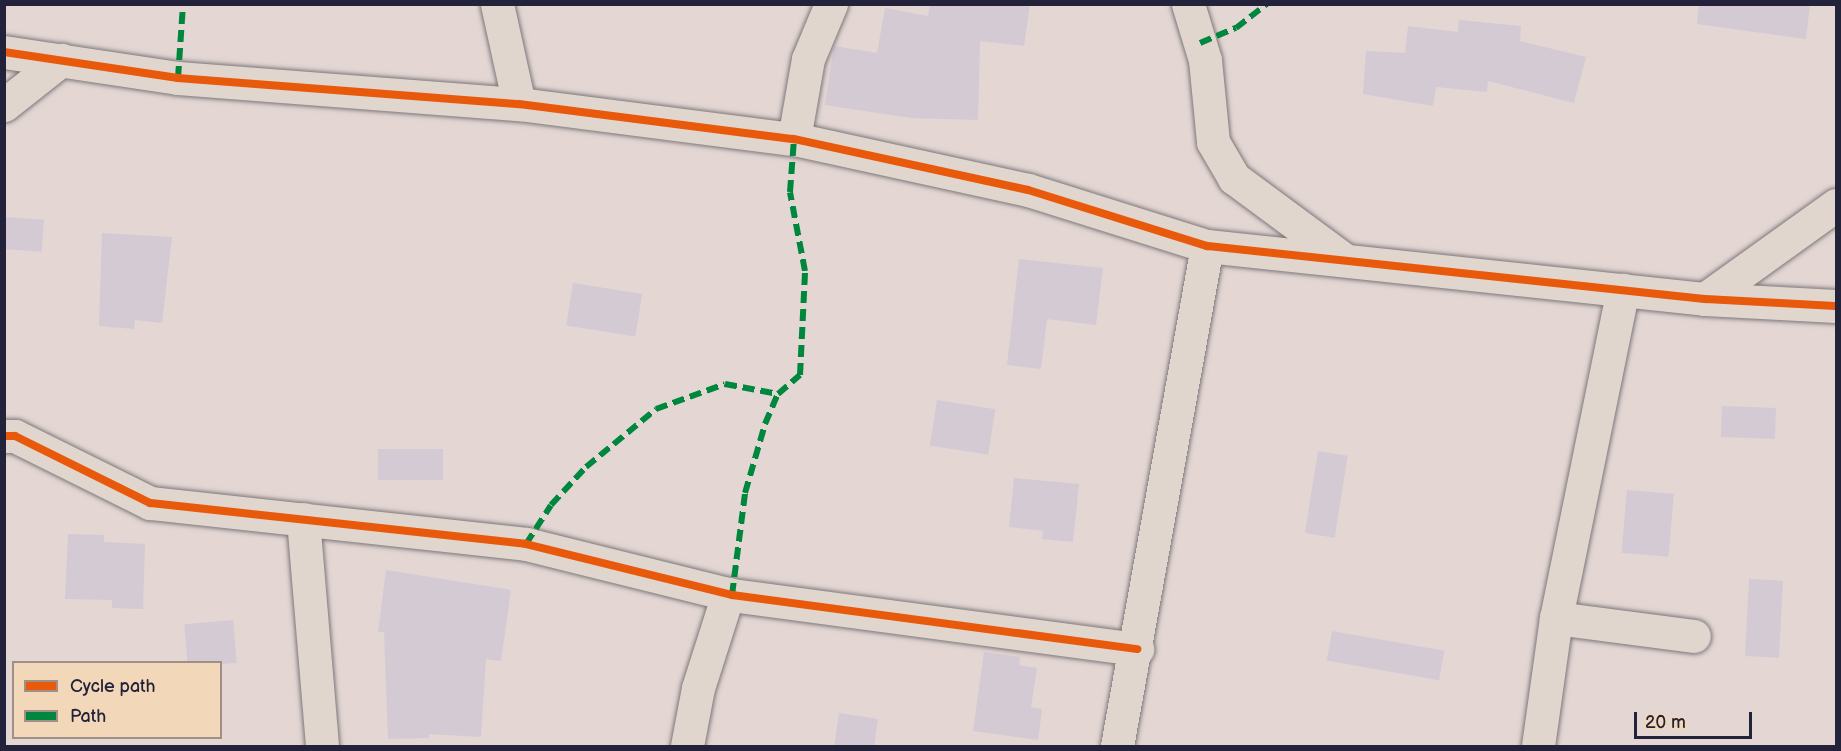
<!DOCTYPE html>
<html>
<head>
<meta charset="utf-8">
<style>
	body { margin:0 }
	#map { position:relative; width:1841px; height:751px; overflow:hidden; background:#e3d6d3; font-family:"Balsamiq Sans",sans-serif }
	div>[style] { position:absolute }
	.building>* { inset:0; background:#d4cad4; transform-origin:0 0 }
	.roads { filter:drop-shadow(0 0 2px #7d777b) drop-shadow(0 0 2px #7d777b) }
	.street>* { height:33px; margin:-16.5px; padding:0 16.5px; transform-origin:16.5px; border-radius:16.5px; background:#e0d6cd }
	.quiet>* { height:6px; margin-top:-3px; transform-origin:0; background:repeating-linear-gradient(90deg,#00873e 0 12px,transparent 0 18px) }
	.cycleway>* { height:8px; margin:-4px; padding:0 4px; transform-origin:4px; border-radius:4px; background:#e8590c }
	span { translate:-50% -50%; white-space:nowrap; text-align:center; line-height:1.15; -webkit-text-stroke:4.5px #f2d8b9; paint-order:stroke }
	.frame { position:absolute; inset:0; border:6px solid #22223b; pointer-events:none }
	.legend { position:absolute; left:12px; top:661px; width:210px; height:78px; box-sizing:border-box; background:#f2d8b9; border:2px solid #9f8f87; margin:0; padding:8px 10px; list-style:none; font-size:18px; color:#22223b }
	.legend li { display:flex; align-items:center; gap:12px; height:30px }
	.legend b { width:30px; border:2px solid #9f8f87 }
	.scale { position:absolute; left:1634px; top:712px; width:118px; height:27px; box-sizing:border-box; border:3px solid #22223b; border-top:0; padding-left:8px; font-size:18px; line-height:21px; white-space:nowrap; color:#22223b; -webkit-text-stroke:4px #f2d8b9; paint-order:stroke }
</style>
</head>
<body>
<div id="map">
	<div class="building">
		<i style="clip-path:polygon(930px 4px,1030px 4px,1024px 46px,980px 41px,978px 120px,911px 118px,825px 105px,834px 46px,877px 53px,885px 8px,928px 16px)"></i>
		<i style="clip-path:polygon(1699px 4px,1810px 4px,1806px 39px,1697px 24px)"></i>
		<i style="clip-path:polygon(1459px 20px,1521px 26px,1520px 41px,1586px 57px,1574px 103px,1488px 81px,1487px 92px,1436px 87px,1433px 106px,1363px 94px,1366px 51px,1405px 53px,1408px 26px,1458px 32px)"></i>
		<i style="left:4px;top:217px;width:40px;height:32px;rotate:4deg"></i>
		<i style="clip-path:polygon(102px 233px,172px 237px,162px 323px,135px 320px,134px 329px,99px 326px)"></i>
		<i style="clip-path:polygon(1019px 259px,1103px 268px,1096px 325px,1047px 319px,1041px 369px,1007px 365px)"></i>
		<i style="left:573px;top:283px;width:70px;height:43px;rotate:9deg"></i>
		<i style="left:937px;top:400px;width:59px;height:46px;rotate:9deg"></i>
		<i style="left:1722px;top:406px;width:54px;height:31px;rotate:2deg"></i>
		<i style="left:378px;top:449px;width:65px;height:31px"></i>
		<i style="left:1318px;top:451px;width:30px;height:83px;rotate:9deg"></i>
		<i style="clip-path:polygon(1014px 478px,1079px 484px,1073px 542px,1042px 539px,1043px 531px,1009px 527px)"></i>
		<i style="left:1627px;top:490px;width:47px;height:63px;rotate:5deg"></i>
		<i style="clip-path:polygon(68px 534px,104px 535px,104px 542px,145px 544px,143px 609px,112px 608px,112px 600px,65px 599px)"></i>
		<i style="clip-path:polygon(386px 570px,511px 590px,501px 661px,486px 659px,481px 737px,429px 734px,429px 738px,388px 739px,384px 632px,378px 632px)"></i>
		<i style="left:1749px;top:579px;width:34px;height:77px;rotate:3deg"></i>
		<i style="left:233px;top:620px;width:43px;height:49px;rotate:85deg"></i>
		<i style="left:1332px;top:631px;width:114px;height:30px;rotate:10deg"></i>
		<i style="clip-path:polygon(984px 652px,1020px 657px,1019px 665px,1037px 668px,1031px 707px,1042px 709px,1038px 740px,973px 731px)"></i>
		<i style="clip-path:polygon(839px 713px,878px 719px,874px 747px,834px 747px)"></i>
	</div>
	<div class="roads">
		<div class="street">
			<i style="left:497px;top:4px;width:102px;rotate:77.6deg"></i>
			<i style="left:1188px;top:4px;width:59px;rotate:73.1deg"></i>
			<i style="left:1205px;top:60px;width:82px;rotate:84.4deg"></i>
			<i style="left:1213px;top:142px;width:42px;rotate:59.7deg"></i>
			<i style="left:1234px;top:178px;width:134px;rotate:36.5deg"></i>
			<i style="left:4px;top:52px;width:176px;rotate:8.5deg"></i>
			<i style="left:178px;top:78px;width:342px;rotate:4.4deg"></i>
			<i style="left:519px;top:104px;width:277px;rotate:7.3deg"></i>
			<i style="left:794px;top:139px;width:239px;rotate:12.3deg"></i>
			<i style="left:1028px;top:190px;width:188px;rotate:17.4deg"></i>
			<i style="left:1207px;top:246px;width:501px;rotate:6.07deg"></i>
			<i style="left:1705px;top:299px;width:131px;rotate:3.1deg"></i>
			<i style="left:4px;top:105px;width:73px;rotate:-38.3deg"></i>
			<i style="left:794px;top:139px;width:81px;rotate:-80.1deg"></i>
			<i style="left:808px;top:59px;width:60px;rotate:-67.3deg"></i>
			<i style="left:1705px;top:299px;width:161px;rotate:-35.7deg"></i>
			<i style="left:4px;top:436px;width:11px"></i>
			<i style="left:15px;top:436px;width:151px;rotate:26.4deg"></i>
			<i style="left:150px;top:503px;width:378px;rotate:6.2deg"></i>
			<i style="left:526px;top:544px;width:212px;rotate:13.9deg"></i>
			<i style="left:732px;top:595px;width:409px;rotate:7.6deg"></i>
			<i style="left:303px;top:519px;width:228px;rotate:85.2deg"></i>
			<i style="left:1556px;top:618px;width:139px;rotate:7.4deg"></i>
			<i style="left:687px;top:746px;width:59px;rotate:-79.3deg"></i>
			<i style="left:698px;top:688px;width:99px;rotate:-72.3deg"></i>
			<i style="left:1117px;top:746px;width:508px;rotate:-79.8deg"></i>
			<i style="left:1538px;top:746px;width:129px;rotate:-82deg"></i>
			<i style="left:1556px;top:618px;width:335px;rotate:-78.5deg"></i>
		</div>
	</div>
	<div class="quiet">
		<i style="left:1200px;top:43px;width:39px;rotate:-23deg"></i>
		<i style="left:1236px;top:28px;width:39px;rotate:-38deg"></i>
		<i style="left:178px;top:78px;width:74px;rotate:-86.1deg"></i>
		<i style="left:526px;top:544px;width:46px;rotate:-57.3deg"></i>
		<i style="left:551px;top:505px;width:52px;rotate:-47.4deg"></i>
		<i style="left:586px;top:467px;width:91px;rotate:-39.6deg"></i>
		<i style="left:656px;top:409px;width:73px;rotate:-19.9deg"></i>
		<i style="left:725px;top:384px;width:54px;rotate:10.7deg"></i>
		<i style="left:732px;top:595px;width:103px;rotate:-82.7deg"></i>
		<i style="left:745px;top:493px;width:72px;rotate:-73.8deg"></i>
		<i style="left:765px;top:424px;width:33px;rotate:-67deg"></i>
		<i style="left:778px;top:394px;width:29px;rotate:-41deg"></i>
		<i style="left:800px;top:375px;width:104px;rotate:-87.2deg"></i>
		<i style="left:805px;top:271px;width:80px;rotate:-100.8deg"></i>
		<i style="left:790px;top:192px;width:53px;rotate:-85.7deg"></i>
	</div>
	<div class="cycleway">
		<i style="left:4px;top:52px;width:176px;rotate:8.5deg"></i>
		<i style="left:178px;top:78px;width:342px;rotate:4.4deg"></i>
		<i style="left:519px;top:104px;width:277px;rotate:7.3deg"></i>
		<i style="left:794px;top:139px;width:239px;rotate:12.3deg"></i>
		<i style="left:1028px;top:190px;width:188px;rotate:17.4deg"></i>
		<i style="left:1207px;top:246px;width:501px;rotate:6.07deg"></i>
		<i style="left:1705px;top:299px;width:131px;rotate:3.1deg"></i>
		<i style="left:4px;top:436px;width:11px"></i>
		<i style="left:15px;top:436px;width:151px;rotate:26.4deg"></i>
		<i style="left:150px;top:503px;width:378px;rotate:6.2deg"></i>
		<i style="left:526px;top:544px;width:212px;rotate:13.9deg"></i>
		<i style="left:732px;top:595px;width:409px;rotate:7.6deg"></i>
	</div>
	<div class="frame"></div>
	<ul class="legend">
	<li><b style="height:8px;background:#e8590c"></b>Cycle path</li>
	<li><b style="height:8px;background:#00873e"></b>Path</li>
	</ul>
	<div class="scale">20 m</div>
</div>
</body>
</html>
